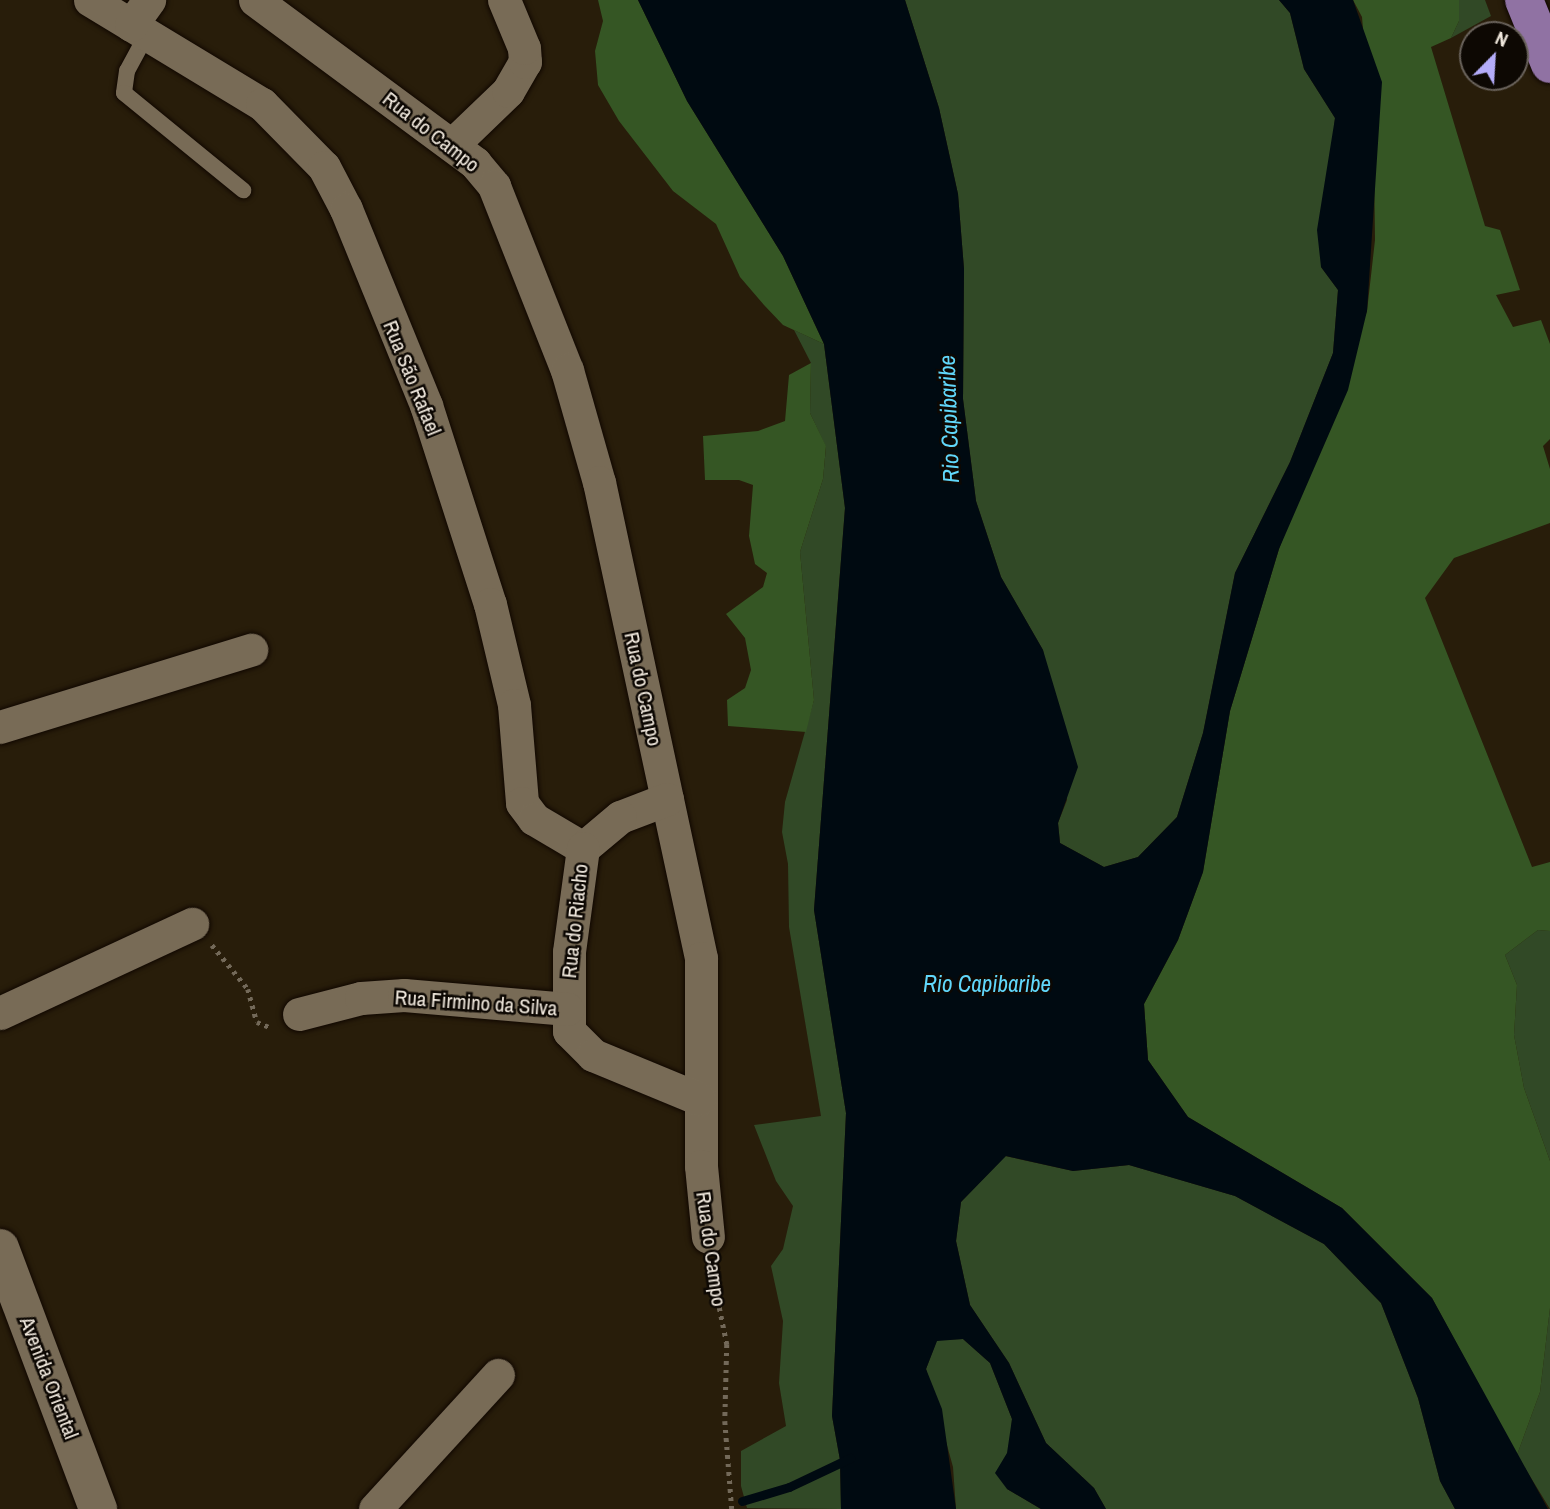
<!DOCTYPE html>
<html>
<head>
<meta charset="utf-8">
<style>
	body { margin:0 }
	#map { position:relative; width:1550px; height:1509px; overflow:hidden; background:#281d0a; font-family:"Archivo Narrow",sans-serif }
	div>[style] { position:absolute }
	.green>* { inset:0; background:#314926 }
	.forest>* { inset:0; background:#355624 }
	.water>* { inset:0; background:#000a11 }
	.stream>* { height:9px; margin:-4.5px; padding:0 4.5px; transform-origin:4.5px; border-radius:4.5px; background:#000a11 }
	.path>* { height:4.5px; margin-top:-2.25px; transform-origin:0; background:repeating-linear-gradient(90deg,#736959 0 3.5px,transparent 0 8.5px) }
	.roads { filter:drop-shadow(0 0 2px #100700) drop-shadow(0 0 2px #100700) }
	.service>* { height:16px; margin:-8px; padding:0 8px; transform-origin:8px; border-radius:8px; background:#786b56 }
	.minor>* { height:33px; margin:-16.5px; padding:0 16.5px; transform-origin:16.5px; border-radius:16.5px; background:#786b56 }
	.tertiary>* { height:38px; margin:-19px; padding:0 19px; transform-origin:19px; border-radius:19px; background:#786b56 }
	.primary>* { height:38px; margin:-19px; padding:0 19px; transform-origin:19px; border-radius:19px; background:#9072a3 }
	span { translate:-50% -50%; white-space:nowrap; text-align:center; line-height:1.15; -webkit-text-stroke:5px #0d0803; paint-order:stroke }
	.street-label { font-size:21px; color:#f2eadf }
	.water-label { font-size:23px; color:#61d7fa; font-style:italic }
	.north { position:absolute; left:1459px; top:21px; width:70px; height:70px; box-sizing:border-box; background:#0d0803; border:2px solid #69625b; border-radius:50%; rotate:24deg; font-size:19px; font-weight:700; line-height:28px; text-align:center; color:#f2eadf }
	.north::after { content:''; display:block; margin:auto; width:24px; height:32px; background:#b4acf9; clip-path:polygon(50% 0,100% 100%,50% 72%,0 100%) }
</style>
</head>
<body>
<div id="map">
	<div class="green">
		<i style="clip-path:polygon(905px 0,1279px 0,1290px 13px,1304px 69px,1335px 118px,1321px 267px,1338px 290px,1333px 353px,1290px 462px,1235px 573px,1203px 733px,1177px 817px,1138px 857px,1104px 867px,1060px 843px,1058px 823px,1067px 800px,1043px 650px,1001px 577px,976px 501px,963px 399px,964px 269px,958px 194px,939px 108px)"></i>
		<i style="clip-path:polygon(1459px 0,1485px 0,1491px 16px,1451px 38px,1459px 21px)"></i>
		<i style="clip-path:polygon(794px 330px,824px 344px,845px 508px,814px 910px,846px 1113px,832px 1416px,840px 1460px,841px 1509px,747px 1508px,741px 1486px,741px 1451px,786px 1426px,779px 1383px,783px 1321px,771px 1266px,783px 1249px,793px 1206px,776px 1181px,754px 1125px,821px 1116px,789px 927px,788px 864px,782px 832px,785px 802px,814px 700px,800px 552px,823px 479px,826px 447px,810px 413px,811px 363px)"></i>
		<i style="clip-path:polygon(1538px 930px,1550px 931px,1550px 1161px,1524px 1088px,1514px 1035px,1517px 985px,1505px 955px)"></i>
		<i style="clip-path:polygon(1005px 1156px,1073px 1171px,1129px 1165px,1235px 1196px,1324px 1244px,1381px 1303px,1418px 1398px,1440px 1481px,1455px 1509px,1106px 1509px,1094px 1488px,1046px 1443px,1009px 1363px,970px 1305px,956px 1241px,961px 1202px)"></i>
		<i style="clip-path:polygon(1550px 1308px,1550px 1509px,1517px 1455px,1540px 1392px)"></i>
		<i style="clip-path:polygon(963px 1339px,990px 1363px,1012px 1419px,1007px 1489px,1041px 1509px,956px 1509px,953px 1467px,926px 1369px,937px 1340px)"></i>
	</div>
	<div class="forest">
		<i style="clip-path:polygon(598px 0,638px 0,687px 101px,783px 256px,824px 344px,783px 325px,764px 305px,740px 277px,716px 224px,673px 191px,619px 121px,598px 85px,595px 51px,603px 21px)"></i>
		<i style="clip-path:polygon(1353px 0,1459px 0,1459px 21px,1451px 38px,1431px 47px,1485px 226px,1500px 230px,1520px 290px,1496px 295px,1513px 327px,1541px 320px,1550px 344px,1550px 439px,1543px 446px,1550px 469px,1550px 523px,1454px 558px,1425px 598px,1532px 867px,1550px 862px,1550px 931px,1538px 930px,1505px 955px,1517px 985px,1514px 1035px,1524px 1088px,1550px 1161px,1550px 1308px,1540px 1392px,1517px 1455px,1432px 1298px,1342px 1208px,1188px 1117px,1148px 1060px,1144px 1004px,1178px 940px,1203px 872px,1230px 711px,1279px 549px,1367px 311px,1375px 240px,1374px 163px,1362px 17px)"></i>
		<i style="clip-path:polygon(811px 363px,810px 413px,826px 446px,823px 479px,800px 552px,814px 700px,806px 732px,728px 726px,727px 700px,745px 688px,751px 670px,745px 638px,726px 614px,763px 587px,767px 573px,755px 564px,749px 536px,753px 485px,739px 480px,705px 480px,703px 436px,758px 431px,785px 421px,789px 375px)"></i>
	</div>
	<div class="water">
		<i style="clip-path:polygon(638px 0,905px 0,939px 108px,958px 194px,964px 269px,963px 399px,976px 501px,1001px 577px,1043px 650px,1078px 767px,1058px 823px,1060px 843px,1104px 867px,1138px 857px,1177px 817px,1203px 733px,1235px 573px,1290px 462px,1333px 353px,1338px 290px,1321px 267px,1317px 230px,1335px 118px,1304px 69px,1290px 13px,1279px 0,1353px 0,1382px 82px,1367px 311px,1348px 390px,1279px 549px,1230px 711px,1203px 872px,1178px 940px,1144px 1004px,1148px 1060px,1188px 1117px,1342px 1208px,1432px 1298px,1548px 1509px,1455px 1509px,1440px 1481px,1418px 1398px,1381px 1303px,1324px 1244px,1235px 1196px,1129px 1165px,1073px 1171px,1006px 1156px,961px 1202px,956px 1241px,970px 1305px,1009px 1363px,1046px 1443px,1094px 1488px,1106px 1509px,1041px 1509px,1007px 1489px,995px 1473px,1007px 1453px,1012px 1419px,990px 1363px,963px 1339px,937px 1341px,926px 1369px,942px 1409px,956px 1509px,841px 1509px,840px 1460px,832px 1416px,846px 1113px,814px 910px,845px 508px,824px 344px,783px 256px,687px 101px)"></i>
	</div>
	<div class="stream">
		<i style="left:742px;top:1501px;width:49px;rotate:-16.6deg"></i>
		<i style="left:789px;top:1487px;width:68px;rotate:-25.4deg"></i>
	</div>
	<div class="path">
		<i style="left:212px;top:945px;width:57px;rotate:50.7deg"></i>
		<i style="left:248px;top:989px;width:34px;rotate:75deg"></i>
		<i style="left:257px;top:1022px;width:16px;rotate:22deg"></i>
		<i style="left:711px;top:1266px;width:80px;rotate:78.4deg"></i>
		<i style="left:727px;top:1344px;width:77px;rotate:91.5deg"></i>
		<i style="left:725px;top:1421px;width:88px;rotate:85.5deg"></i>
	</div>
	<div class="roads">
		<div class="service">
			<i style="left:147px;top:34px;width:42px;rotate:118.4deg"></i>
			<i style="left:127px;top:71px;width:22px;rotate:98deg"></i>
			<i style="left:124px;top:93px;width:154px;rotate:39.2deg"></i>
		</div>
		<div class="minor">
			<i style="left:90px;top:0;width:201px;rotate:31.2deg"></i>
			<i style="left:262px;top:104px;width:88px;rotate:45.5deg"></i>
			<i style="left:324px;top:167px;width:47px;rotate:62.4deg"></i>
			<i style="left:346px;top:209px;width:212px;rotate:67.8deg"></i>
			<i style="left:426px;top:405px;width:209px;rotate:72.2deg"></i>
			<i style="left:490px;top:604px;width:104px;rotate:76.6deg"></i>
			<i style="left:514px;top:705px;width:98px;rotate:85.3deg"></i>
			<i style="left:522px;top:803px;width:20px;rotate:53deg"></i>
			<i style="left:534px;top:819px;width:57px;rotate:30.6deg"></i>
			<i style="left:255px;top:0;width:274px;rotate:36.5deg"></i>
			<i style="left:475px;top:163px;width:30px;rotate:50deg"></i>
			<i style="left:494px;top:186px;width:198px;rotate:68.4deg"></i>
			<i style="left:567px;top:370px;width:116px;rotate:74.1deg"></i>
			<i style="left:599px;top:482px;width:487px;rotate:77.9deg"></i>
			<i style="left:701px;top:958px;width:208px;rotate:90deg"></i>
			<i style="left:701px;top:1166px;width:71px;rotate:84.4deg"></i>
			<i style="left:131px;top:25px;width:31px;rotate:-54deg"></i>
			<i style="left:453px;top:144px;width:76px;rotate:-43.9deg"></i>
			<i style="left:508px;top:91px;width:34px;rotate:-60deg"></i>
			<i style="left:525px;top:62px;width:14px;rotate:-94deg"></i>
			<i style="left:524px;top:48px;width:52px;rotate:-112.6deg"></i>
			<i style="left:0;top:727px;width:263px;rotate:-17.1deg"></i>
			<i style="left:667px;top:799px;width:50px;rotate:159deg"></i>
			<i style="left:620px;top:817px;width:48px;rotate:140deg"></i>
			<i style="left:583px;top:848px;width:105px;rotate:97.7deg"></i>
			<i style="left:569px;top:952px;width:79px;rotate:90deg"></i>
			<i style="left:569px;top:1031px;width:34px;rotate:45deg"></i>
			<i style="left:593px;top:1055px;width:115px;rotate:22.5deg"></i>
			<i style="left:0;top:1013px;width:212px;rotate:-24.9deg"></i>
			<i style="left:299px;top:1014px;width:64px;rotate:-14.5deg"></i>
			<i style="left:361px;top:998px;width:43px;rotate:-4deg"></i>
			<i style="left:404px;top:995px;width:164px;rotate:4.9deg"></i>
			<i style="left:375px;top:1509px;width:182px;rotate:-47.5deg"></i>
		</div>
		<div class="tertiary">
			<i style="left:0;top:1248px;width:279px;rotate:69.4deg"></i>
		</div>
		<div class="primary">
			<i style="left:1524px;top:0;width:69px;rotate:67.9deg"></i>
		</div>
	</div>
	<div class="street-label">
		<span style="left:431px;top:132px;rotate:38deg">Rua do Campo</span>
		<span style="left:412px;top:378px;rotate:68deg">Rua São Rafael</span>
		<span style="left:643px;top:689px;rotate:78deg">Rua do Campo</span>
		<span style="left:575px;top:921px;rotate:-84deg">Rua do Riacho</span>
		<span style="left:476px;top:1003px;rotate:4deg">Rua Firmino da Silva</span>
		<span style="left:711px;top:1249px;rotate:82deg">Rua do Campo</span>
		<span style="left:49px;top:1378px;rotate:69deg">Avenida Oriental</span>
	</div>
	<div class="water-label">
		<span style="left:949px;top:419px;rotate:-92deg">Rio Capibaribe</span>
		<span style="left:987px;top:984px">Rio Capibaribe</span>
	</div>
	<div class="north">N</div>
</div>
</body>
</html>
